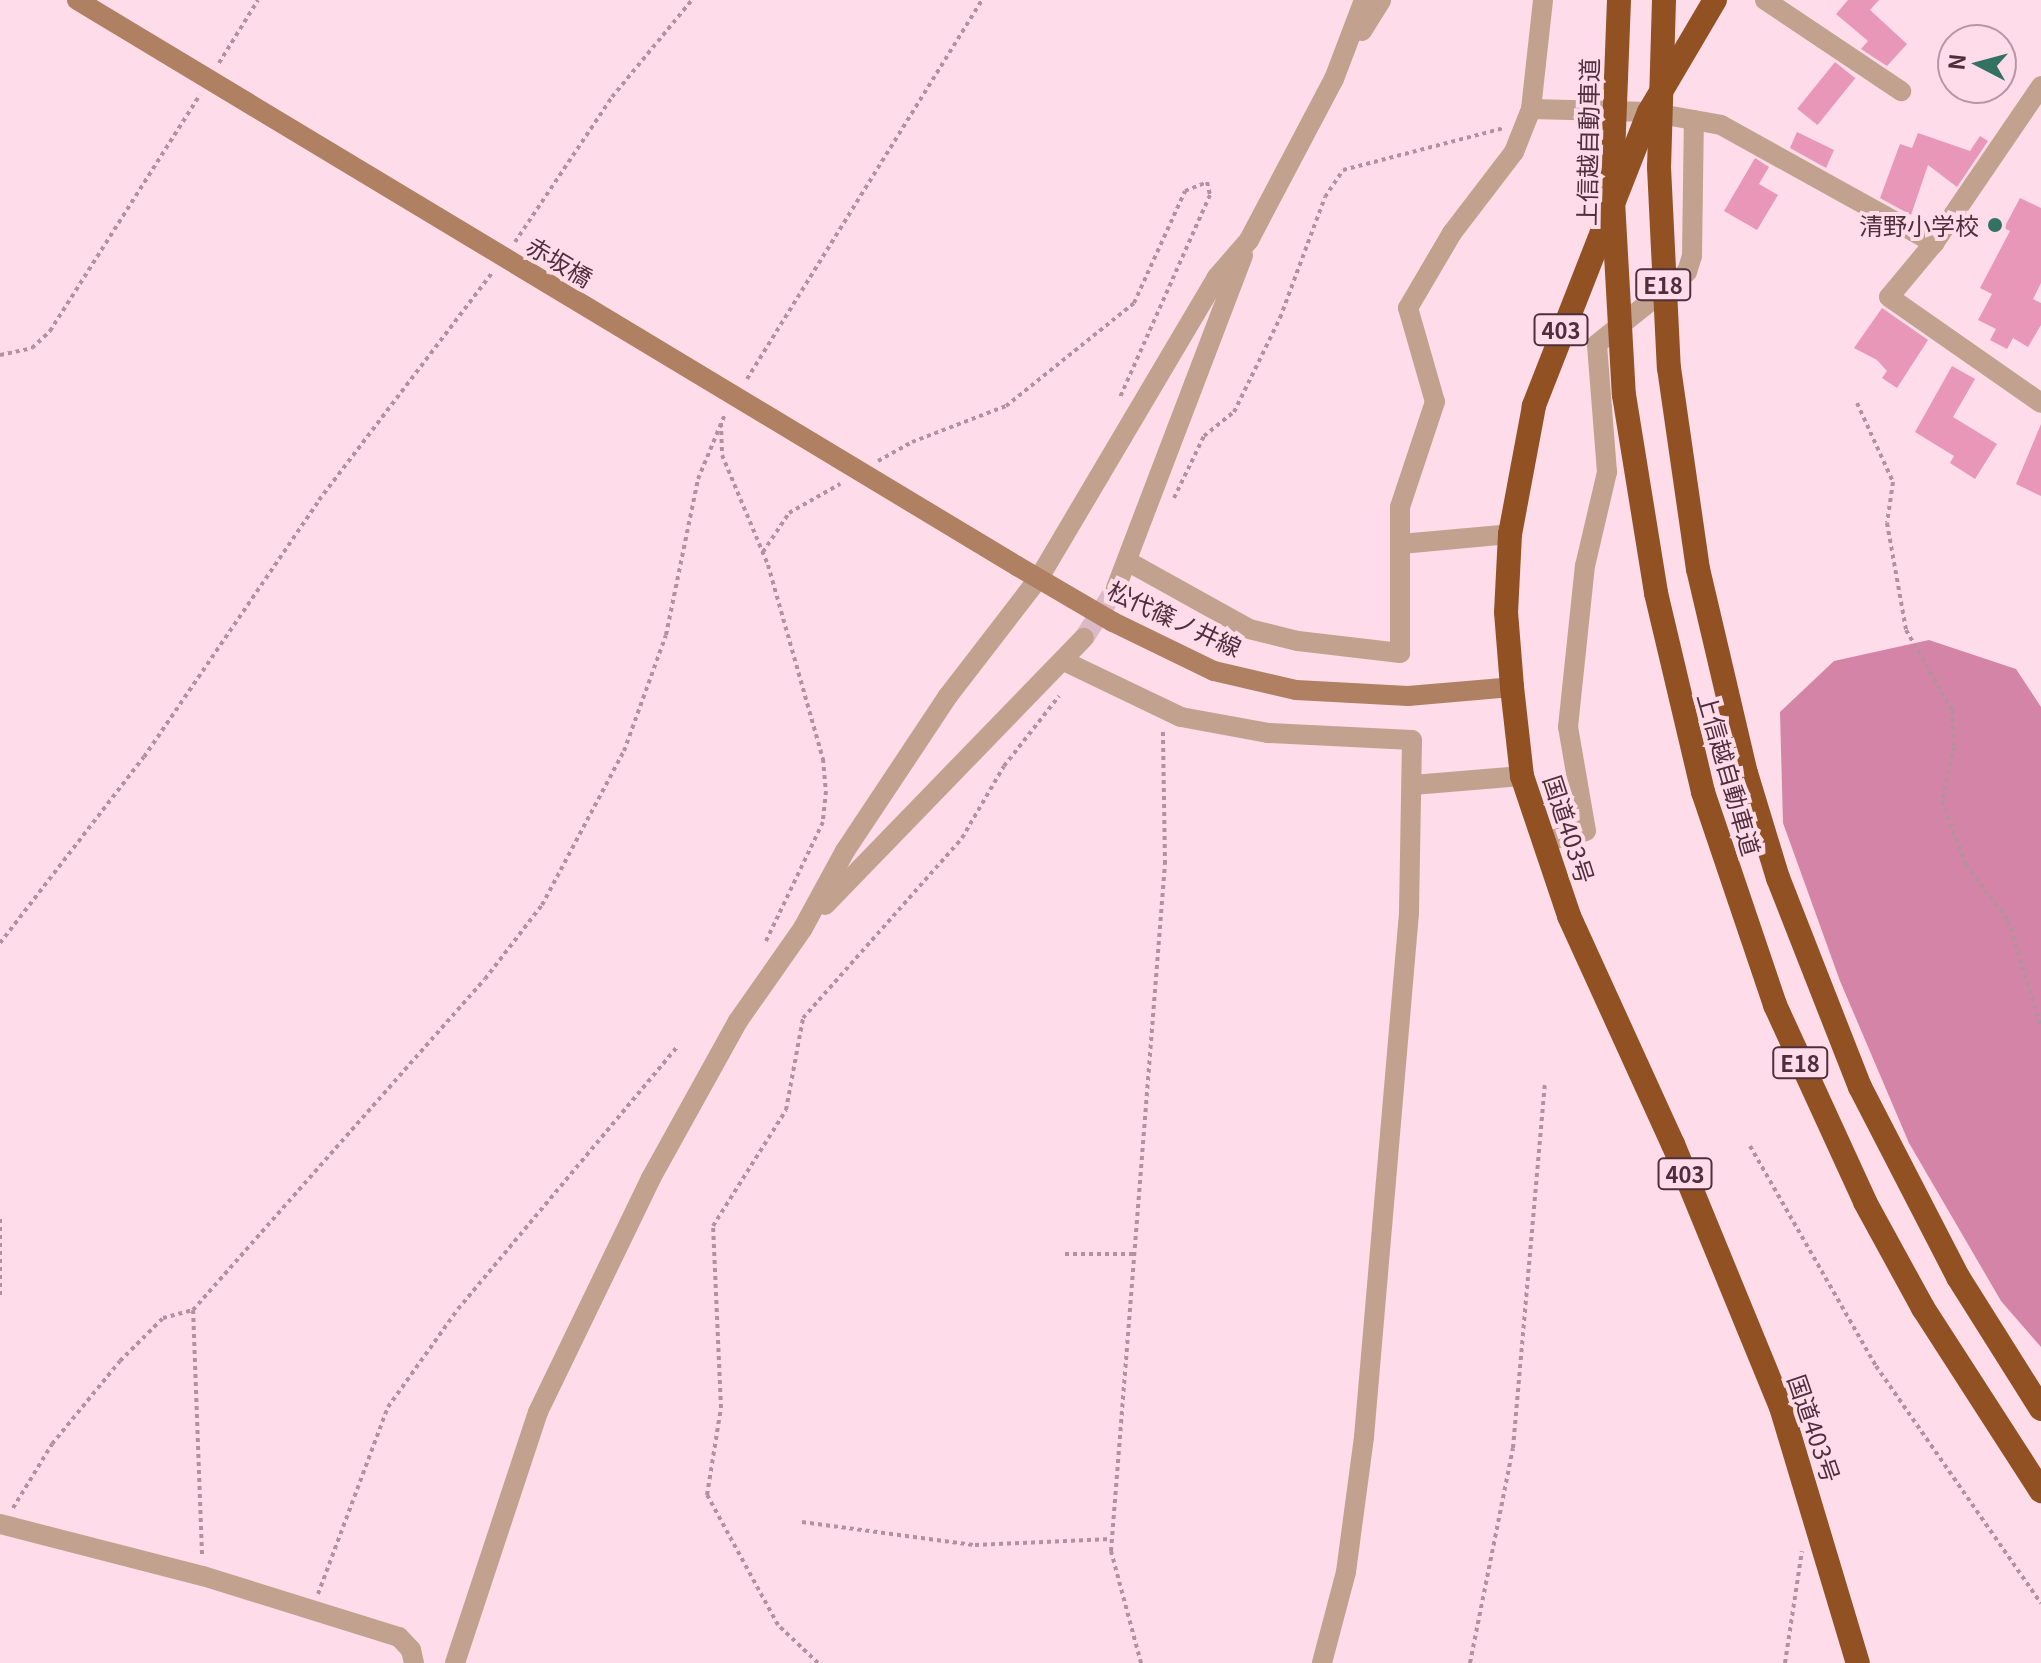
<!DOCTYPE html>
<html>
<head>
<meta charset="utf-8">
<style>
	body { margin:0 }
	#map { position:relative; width:2041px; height:1663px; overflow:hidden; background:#fedce9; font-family:Georgia,"Noto Sans JP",serif }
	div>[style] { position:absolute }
	.forest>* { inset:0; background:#d484a6 }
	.building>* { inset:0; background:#e897b9; transform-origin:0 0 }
	.street-tunnel>* { height:20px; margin-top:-10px; transform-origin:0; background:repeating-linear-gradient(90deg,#dbb9c7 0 20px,transparent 0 30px) }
	.path>* { height:4px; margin-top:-2px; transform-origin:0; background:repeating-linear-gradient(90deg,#b3929f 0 4px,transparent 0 8px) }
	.street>* { height:20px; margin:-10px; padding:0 10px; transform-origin:10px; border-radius:10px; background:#c2a28e }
	.secondary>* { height:20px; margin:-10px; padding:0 10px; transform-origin:10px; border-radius:10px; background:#af8062 }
	.highway>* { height:24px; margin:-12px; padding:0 12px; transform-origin:12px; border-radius:12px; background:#925122 }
	.dots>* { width:22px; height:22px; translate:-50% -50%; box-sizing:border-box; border:4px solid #fedce9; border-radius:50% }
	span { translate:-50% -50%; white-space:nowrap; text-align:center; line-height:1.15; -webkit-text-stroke:8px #fedce9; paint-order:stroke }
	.shield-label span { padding:2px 6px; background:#fedce9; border:2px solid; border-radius:6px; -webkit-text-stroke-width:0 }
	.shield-label { font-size:22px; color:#502f3d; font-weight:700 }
	.street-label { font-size:24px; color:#502f3d }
	.poi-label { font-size:24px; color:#502f3d }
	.right { translate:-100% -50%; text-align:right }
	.north { position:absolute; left:1937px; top:24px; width:80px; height:80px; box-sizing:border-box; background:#fedce9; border:2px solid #b897a4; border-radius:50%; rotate:276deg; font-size:22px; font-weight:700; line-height:32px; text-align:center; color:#502f3d }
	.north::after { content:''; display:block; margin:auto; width:28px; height:36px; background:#317260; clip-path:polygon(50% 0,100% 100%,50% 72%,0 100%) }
</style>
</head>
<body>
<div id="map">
	<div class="forest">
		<i style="clip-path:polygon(1929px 640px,2016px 669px,2041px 707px,2041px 1347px,2001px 1301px,1909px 1143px,1840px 981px,1783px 823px,1780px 712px,1834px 661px)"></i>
	</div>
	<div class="building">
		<i style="clip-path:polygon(1848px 0,1879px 0,1870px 10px,1907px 44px,1887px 66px,1861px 49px,1868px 41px,1836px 14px)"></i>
		<i style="left:1835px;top:62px;width:26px;height:60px;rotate:39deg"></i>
		<i style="clip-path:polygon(1797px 132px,1834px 150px,1826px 168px,1790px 148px)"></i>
		<i style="clip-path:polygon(1918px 133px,1970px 151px,1980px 136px,1988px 141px,1957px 187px,1928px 165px,1911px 215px,1880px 198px,1900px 144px,1912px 148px)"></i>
		<i style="clip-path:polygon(1755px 158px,1769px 167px,1759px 184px,1778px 195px,1757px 230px,1724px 211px)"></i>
		<i style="clip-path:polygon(2020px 198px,2041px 208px,2041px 283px,2033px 299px,2041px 303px,2041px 325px,2028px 347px,2013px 338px,2007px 349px,1990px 340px,1996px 329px,1978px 320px,1992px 294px,1980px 288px,2010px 231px,2004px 228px)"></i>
		<i style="clip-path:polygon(1882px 308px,1928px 340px,1897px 388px,1882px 378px,1887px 371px,1877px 360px,1854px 348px)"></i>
		<i style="clip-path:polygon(1952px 366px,1975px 379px,1953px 417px,1997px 444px,1975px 479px,1950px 463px,1954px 456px,1915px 432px)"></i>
		<i style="clip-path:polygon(2041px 424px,2041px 496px,2016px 484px)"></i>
	</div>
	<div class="street-tunnel">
		<i style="left:1084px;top:638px;width:59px;rotate:-57.4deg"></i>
	</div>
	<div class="path">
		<i style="left:219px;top:63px;width:74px;rotate:-58.2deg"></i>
		<i style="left:515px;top:242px;width:174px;rotate:-56.2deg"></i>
		<i style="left:612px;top:97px;width:126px;rotate:-50.5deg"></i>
		<i style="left:0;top:355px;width:33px;rotate:-12deg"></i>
		<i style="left:32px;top:348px;width:25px;rotate:-43deg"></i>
		<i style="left:50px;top:331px;width:280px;rotate:-57.6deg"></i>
		<i style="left:747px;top:379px;width:446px;rotate:-58.2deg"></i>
		<i style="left:1857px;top:403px;width:87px;rotate:65.5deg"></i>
		<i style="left:1893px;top:482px;width:41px;rotate:98.3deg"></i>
		<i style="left:1887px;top:523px;width:109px;rotate:79.9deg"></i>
		<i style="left:1906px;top:630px;width:92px;rotate:60.1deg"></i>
		<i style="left:1952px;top:710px;width:37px;rotate:87deg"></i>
		<i style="left:1954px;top:747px;width:55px;rotate:102.5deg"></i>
		<i style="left:1942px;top:801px;width:68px;rotate:69.4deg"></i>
		<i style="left:1966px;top:865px;width:70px;rotate:53.1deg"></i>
		<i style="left:2008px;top:921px;width:111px;rotate:72.7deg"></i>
		<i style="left:721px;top:423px;width:32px;rotate:88deg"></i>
		<i style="left:722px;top:455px;width:119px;rotate:67.3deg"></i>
		<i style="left:768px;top:565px;width:202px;rotate:74.2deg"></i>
		<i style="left:823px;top:759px;width:32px;rotate:85deg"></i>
		<i style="left:826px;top:791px;width:31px;rotate:96deg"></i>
		<i style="left:823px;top:822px;width:134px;rotate:115.6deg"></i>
		<i style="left:878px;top:461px;width:39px;rotate:-29deg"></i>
		<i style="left:912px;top:442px;width:101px;rotate:-21deg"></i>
		<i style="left:1006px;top:406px;width:164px;rotate:-38.8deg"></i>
		<i style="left:1134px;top:303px;width:123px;rotate:-65.5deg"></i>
		<i style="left:1185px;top:191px;width:24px;rotate:-22deg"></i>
		<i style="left:1207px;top:182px;width:13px;rotate:77deg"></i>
		<i style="left:1210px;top:195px;width:223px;rotate:114deg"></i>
		<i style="left:1174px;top:498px;width:69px;rotate:-64.2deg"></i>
		<i style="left:1204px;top:436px;width:38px;rotate:-39deg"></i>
		<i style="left:1234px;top:412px;width:105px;rotate:-63.9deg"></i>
		<i style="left:1280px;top:318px;width:129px;rotate:-69.6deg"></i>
		<i style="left:1325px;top:197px;width:32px;rotate:-56deg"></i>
		<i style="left:1343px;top:170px;width:166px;rotate:-14.6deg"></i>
		<i style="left:763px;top:552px;width:47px;rotate:-56.3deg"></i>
		<i style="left:789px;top:513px;width:59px;rotate:-29.6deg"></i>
		<i style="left:0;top:943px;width:235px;rotate:-52.3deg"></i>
		<i style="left:144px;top:757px;width:311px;rotate:-55.7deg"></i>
		<i style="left:319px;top:500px;width:287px;rotate:-52.7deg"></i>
		<i style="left:1750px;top:1146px;width:254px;rotate:60.2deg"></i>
		<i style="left:1876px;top:1366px;width:289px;rotate:55.2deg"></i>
		<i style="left:0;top:1219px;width:76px;rotate:90deg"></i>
		<i style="left:1065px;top:1254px;width:69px"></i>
		<i style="left:13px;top:1508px;width:75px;rotate:-58.6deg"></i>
		<i style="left:52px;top:1444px;width:107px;rotate:-50.7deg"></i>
		<i style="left:120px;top:1361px;width:61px;rotate:-45deg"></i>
		<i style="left:163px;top:1318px;width:31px;rotate:-15deg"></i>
		<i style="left:802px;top:1522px;width:175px;rotate:7.6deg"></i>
		<i style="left:975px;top:1545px;width:136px;rotate:-2.5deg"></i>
		<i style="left:202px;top:1554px;width:244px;rotate:-92.1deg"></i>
		<i style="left:193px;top:1310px;width:441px;rotate:-48.6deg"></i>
		<i style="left:485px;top:979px;width:93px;rotate:-52.4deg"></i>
		<i style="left:542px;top:905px;width:174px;rotate:-62deg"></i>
		<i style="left:624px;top:751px;width:123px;rotate:-70.1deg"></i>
		<i style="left:666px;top:635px;width:159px;rotate:-78.4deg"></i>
		<i style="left:698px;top:479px;width:70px;rotate:-67.4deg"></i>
		<i style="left:318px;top:1594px;width:200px;rotate:-69.5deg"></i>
		<i style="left:388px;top:1407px;width:120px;rotate:-54.5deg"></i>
		<i style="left:458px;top:1309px;width:341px;rotate:-50.1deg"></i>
		<i style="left:818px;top:1663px;width:55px;rotate:-136.5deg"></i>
		<i style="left:778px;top:1625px;width:148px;rotate:-118.6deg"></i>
		<i style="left:707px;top:1495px;width:88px;rotate:-80.9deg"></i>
		<i style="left:721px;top:1408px;width:182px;rotate:-92.5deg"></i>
		<i style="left:713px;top:1226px;width:137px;rotate:-57.8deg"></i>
		<i style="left:786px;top:1110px;width:94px;rotate:-79.5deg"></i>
		<i style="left:803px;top:1018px;width:240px;rotate:-48.5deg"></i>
		<i style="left:962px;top:838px;width:83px;rotate:-59.7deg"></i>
		<i style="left:1004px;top:766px;width:89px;rotate:-51.8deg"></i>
		<i style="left:1141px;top:1663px;width:116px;rotate:-105deg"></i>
		<i style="left:1111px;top:1551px;width:689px;rotate:-85.51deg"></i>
		<i style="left:1165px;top:864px;width:132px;rotate:-90.9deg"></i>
		<i style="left:1470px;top:1663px;width:219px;rotate:-78.7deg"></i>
		<i style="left:1513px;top:1448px;width:366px;rotate:-85deg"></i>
		<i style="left:1785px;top:1663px;width:113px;rotate:-81.4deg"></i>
	</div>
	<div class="street">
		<i style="left:1765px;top:0;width:164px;rotate:33.8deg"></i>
		<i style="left:1362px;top:31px;width:36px;rotate:-58deg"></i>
		<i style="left:1531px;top:109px;width:118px;rotate:1.5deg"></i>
		<i style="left:1649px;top:112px;width:73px;rotate:10.2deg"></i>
		<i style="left:1721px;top:125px;width:244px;rotate:29deg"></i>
		<i style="left:1934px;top:243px;width:190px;rotate:-55.7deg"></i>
		<i style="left:1934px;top:243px;width:70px;rotate:129.8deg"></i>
		<i style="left:1889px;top:297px;width:185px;rotate:34.9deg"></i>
		<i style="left:1401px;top:544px;width:109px;rotate:-5.2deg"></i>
		<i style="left:1127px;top:561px;width:140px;rotate:29.1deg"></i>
		<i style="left:1249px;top:629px;width:50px;rotate:13.8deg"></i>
		<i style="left:1298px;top:641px;width:103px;rotate:6.7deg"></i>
		<i style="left:1400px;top:653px;width:146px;rotate:-90deg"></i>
		<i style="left:1400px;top:507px;width:111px;rotate:-71.6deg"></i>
		<i style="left:1435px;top:402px;width:98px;rotate:-106deg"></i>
		<i style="left:1408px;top:308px;width:87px;rotate:-59.6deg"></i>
		<i style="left:1452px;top:233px;width:102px;rotate:-52.6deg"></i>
		<i style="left:1514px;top:152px;width:46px;rotate:-68.4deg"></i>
		<i style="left:1531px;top:109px;width:110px;rotate:-83.7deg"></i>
		<i style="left:1116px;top:588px;width:356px;rotate:-69.1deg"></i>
		<i style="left:1066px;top:662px;width:127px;rotate:25.6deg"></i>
		<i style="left:1181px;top:717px;width:88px;rotate:10.4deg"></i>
		<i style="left:1268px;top:733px;width:144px;rotate:2.8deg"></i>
		<i style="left:1412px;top:740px;width:173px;rotate:91deg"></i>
		<i style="left:1409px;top:913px;width:526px;rotate:94.91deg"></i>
		<i style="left:1364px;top:1437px;width:136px;rotate:97.6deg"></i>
		<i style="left:1346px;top:1572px;width:94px;rotate:104.8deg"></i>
		<i style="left:1413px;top:785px;width:109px;rotate:-4.7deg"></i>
		<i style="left:1544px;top:842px;width:43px;rotate:-14.7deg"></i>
		<i style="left:1586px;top:831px;width:106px;rotate:-99.8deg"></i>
		<i style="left:1568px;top:727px;width:162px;rotate:-84deg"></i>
		<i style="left:1585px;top:566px;width:97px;rotate:-76.8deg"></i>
		<i style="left:1607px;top:472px;width:128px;rotate:-94.5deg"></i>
		<i style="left:1597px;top:344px;width:115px;rotate:-38.7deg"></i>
		<i style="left:1687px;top:272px;width:17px;rotate:-73deg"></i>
		<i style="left:1692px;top:256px;width:136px;rotate:-89.2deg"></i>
		<i style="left:825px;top:905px;width:372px;rotate:-45.9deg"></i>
		<i style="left:0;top:1524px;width:210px;rotate:14.4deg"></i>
		<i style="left:203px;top:1576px;width:205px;rotate:17.3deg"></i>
		<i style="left:399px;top:1637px;width:18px;rotate:47deg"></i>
		<i style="left:411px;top:1650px;width:13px;rotate:77deg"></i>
		<i style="left:455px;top:1663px;width:264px;rotate:-71.7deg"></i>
		<i style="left:538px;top:1412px;width:260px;rotate:-64.2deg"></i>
		<i style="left:651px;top:1178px;width:179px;rotate:-61deg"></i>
		<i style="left:738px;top:1021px;width:113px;rotate:-55deg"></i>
		<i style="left:803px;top:928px;width:88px;rotate:-61.4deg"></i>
		<i style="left:845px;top:851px;width:186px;rotate:-56.4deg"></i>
		<i style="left:948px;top:696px;width:149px;rotate:-52.4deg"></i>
		<i style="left:1039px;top:578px;width:350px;rotate:-59.4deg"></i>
		<i style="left:1217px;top:277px;width:49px;rotate:-49.1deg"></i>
		<i style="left:1249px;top:240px;width:182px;rotate:-62.2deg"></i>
		<i style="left:1334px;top:79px;width:85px;rotate:-69.2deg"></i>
	</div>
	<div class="secondary">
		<i style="left:77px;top:0;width:1097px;rotate:31.05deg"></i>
		<i style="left:1017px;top:566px;width:111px;rotate:30.3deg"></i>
		<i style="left:1113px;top:622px;width:112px;rotate:25.9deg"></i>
		<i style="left:1214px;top:671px;width:84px;rotate:13deg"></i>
		<i style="left:1296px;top:690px;width:112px;rotate:3.1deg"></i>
		<i style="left:1408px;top:696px;width:104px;rotate:-4.9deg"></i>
	</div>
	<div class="highway">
		<i style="left:1619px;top:0;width:183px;rotate:92.2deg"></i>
		<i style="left:1612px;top:183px;width:212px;rotate:86.8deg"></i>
		<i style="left:1624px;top:395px;width:201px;rotate:80.8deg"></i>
		<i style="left:1656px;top:593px;width:204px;rotate:76.7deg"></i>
		<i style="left:1703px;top:792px;width:225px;rotate:71.3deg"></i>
		<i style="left:1775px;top:1005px;width:217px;rotate:65.4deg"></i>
		<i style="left:1865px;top:1202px;width:121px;rotate:61.3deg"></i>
		<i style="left:1923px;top:1308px;width:218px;rotate:57.2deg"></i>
		<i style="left:1664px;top:0;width:167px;rotate:91.7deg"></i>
		<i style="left:1659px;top:167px;width:201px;rotate:87.2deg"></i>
		<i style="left:1669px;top:368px;width:203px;rotate:81.8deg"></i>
		<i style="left:1698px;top:569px;width:210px;rotate:76.8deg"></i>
		<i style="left:1746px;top:773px;width:110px;rotate:73.1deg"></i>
		<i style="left:1778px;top:878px;width:225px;rotate:68.6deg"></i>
		<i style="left:1860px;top:1087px;width:214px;rotate:62.7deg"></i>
		<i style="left:1958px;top:1277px;width:156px;rotate:57.8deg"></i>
		<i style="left:1715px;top:0;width:130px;rotate:120.5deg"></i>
		<i style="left:1649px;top:112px;width:316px;rotate:111.4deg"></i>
		<i style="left:1534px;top:406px;width:130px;rotate:100.6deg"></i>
		<i style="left:1510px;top:534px;width:78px;rotate:92.9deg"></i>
		<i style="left:1506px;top:612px;width:75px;rotate:85.4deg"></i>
		<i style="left:1512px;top:687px;width:90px;rotate:83.6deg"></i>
		<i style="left:1522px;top:776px;width:148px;rotate:71.4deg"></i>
		<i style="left:1569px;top:916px;width:251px;rotate:65.5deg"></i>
		<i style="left:1673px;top:1144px;width:284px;rotate:67.7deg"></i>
		<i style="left:1781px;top:1407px;width:267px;rotate:73.3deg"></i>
	</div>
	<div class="dots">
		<i style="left:1995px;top:225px;background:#317260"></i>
	</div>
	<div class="shield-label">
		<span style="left:1663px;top:285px">E18</span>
		<span style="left:1561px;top:330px">403</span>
		<span style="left:1800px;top:1063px">E18</span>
		<span style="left:1685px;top:1174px">403</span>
	</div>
	<div class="street-label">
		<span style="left:1587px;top:142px;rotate:-89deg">上信越自動車道</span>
		<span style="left:560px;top:261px;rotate:31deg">赤坂橋</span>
		<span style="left:1175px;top:618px;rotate:25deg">松代篠ノ井線</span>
		<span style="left:1730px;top:774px;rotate:74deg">上信越自動車道</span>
		<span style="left:1570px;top:829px;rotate:72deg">国道403号</span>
		<span style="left:1815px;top:1428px;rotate:71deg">国道403号</span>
	</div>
	<div class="poi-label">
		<span class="right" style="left:1979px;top:225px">清野小学校</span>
	</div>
	<div class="north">N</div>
</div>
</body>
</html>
